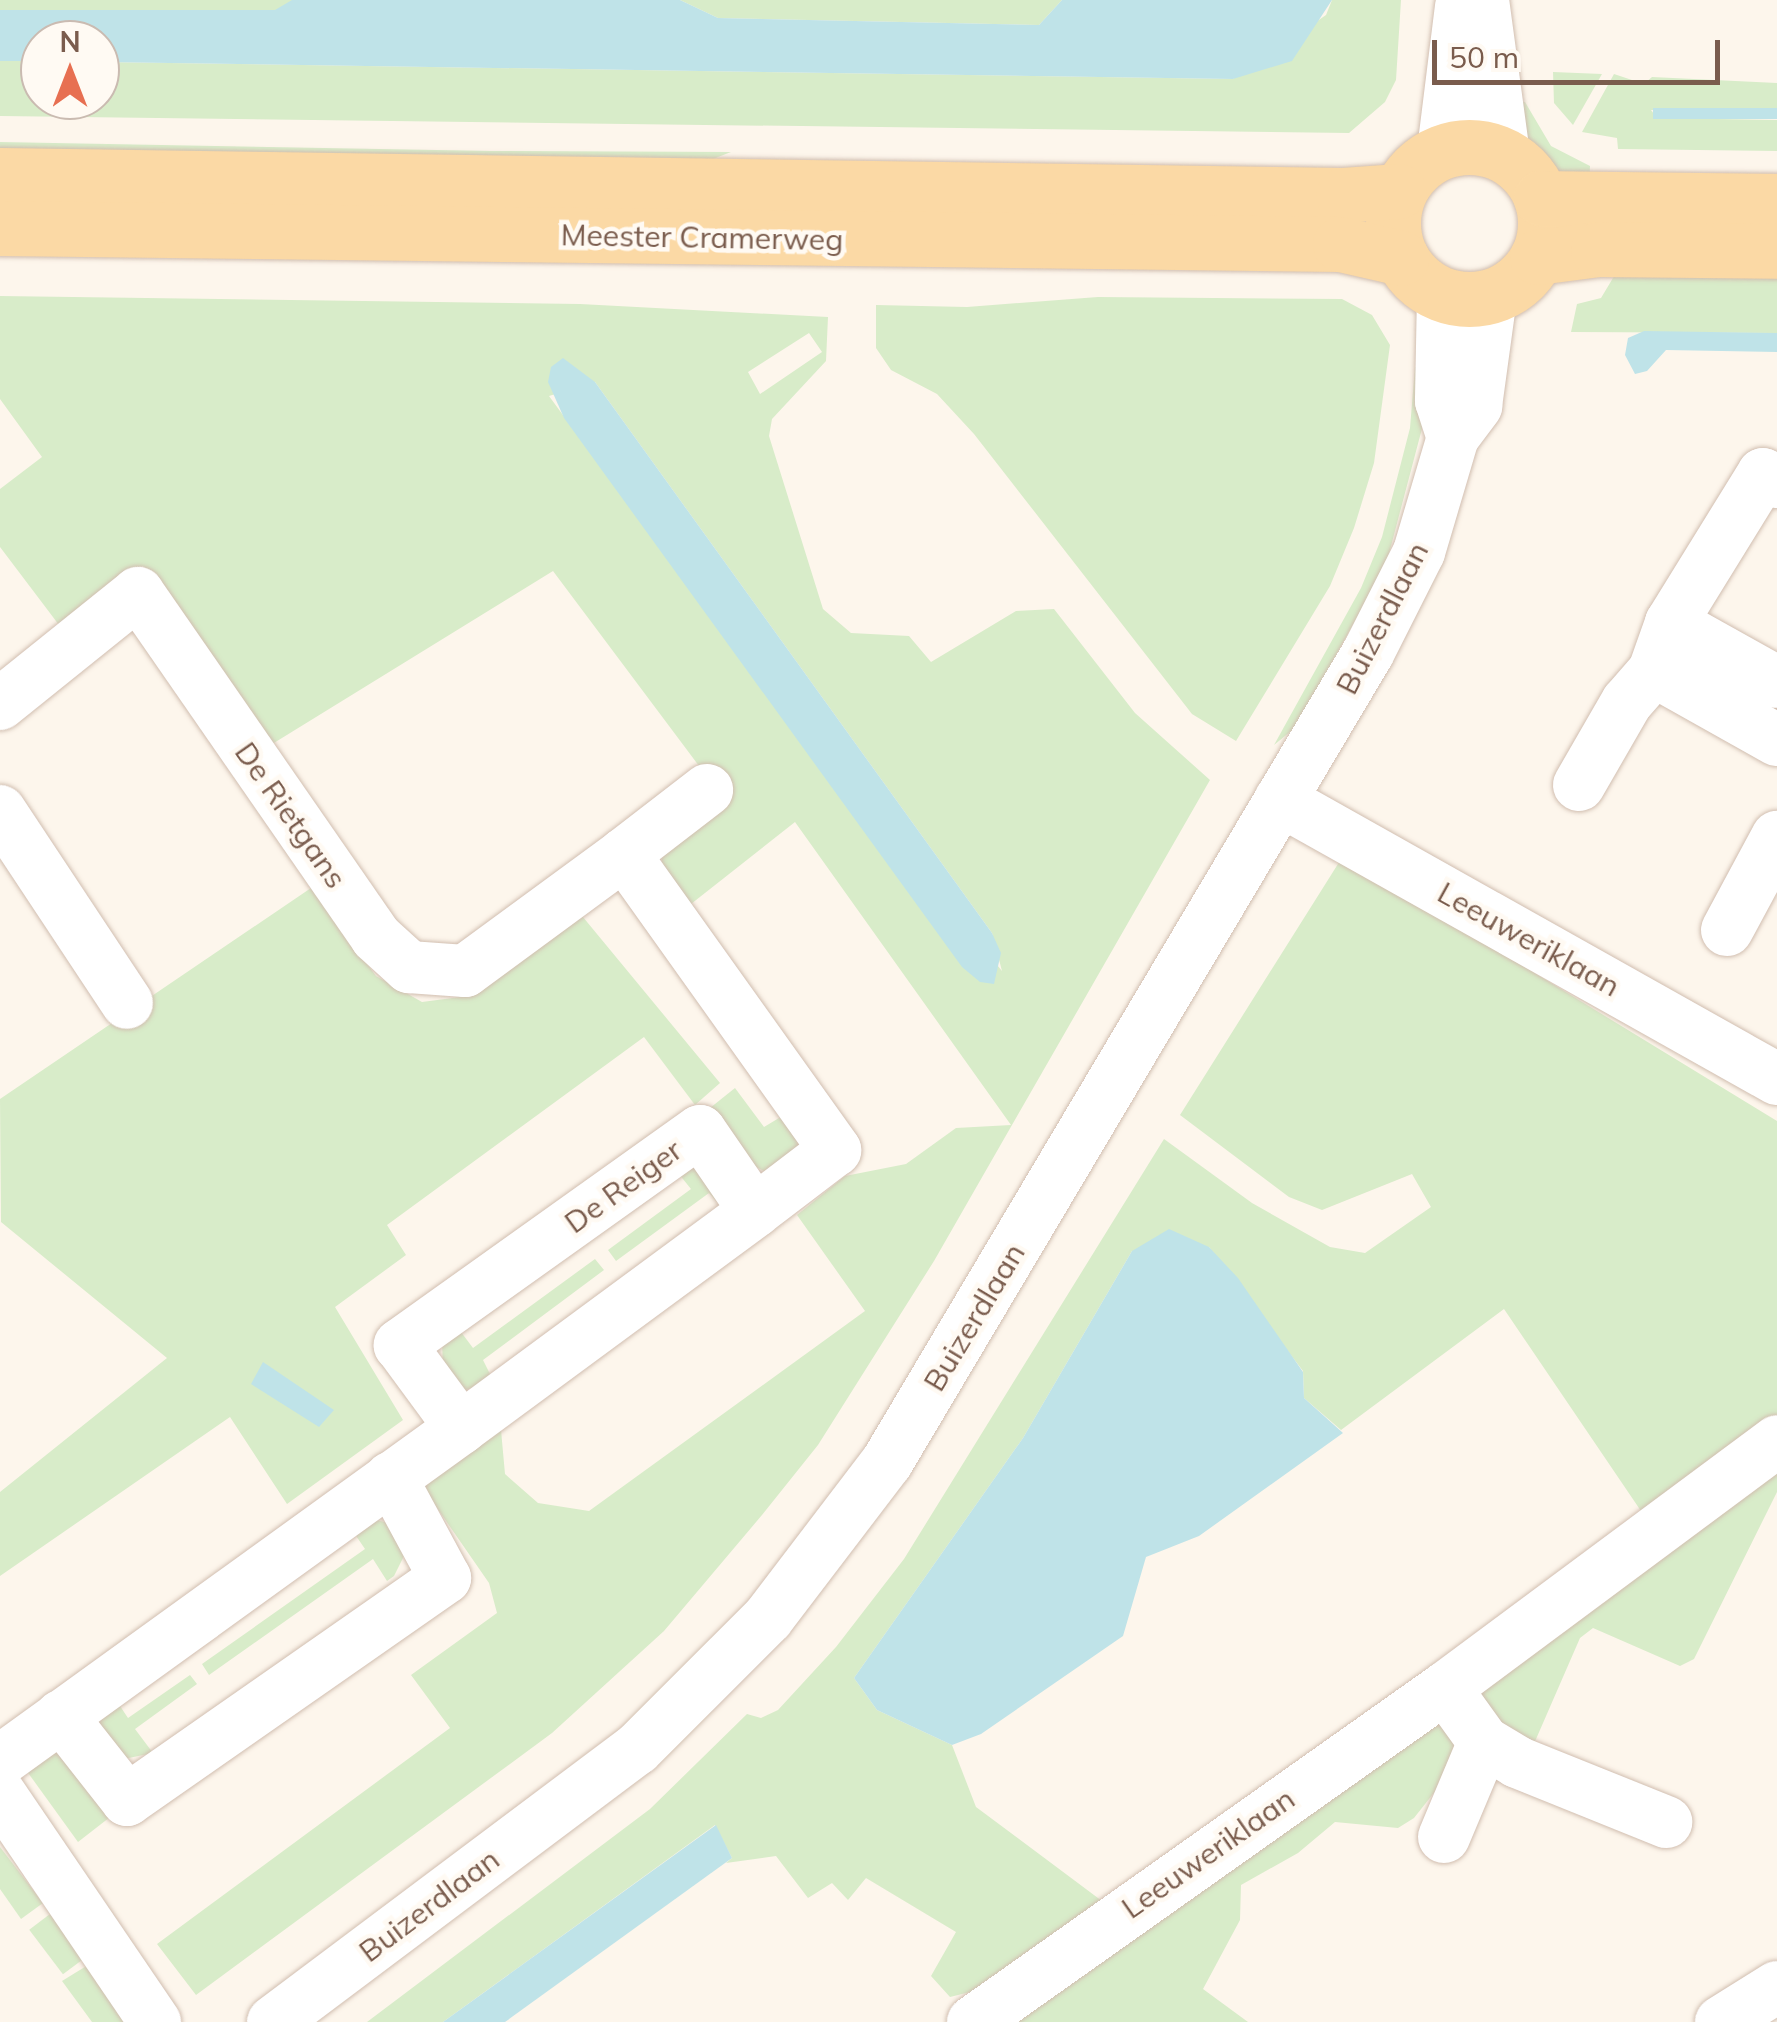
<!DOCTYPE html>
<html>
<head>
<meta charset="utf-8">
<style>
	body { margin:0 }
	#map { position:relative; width:1777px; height:2022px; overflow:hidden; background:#fdf6ec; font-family:Mulish,sans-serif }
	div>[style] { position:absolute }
	.green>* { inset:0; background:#d8ecc9; transform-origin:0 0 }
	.water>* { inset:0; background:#bfe3e8; transform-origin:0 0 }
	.roads { filter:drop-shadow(0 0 2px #d1beb0) drop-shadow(0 0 2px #d1beb0) }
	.minor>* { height:52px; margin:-26px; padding:0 26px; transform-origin:26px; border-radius:26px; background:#fff }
	.major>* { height:55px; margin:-27.5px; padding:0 27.5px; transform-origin:27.5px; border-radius:27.5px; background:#fbd9a5 }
	.major>.ring { margin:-27.5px; padding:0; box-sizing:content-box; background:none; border:55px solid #fbd9a5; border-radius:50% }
	span { translate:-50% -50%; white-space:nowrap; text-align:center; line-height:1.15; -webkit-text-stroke:9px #fffaf3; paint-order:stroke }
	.street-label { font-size:30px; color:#7a5c4d }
	.north { position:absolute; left:20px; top:20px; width:100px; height:100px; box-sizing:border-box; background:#fffaf3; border:2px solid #cabbb1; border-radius:50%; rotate:0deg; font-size:28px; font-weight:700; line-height:40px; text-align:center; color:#7a5c4d }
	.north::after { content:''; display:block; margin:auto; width:35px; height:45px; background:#e76f51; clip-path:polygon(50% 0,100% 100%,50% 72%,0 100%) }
	.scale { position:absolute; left:1432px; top:40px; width:288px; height:45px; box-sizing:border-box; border:5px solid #7a5c4d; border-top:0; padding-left:12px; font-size:30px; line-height:35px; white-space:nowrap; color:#7a5c4d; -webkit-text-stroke:8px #fffaf3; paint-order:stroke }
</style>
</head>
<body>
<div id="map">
	<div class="green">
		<i style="left:0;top:0;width:292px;height:10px"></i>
		<i style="clip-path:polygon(680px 0,1062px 0,1039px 25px,718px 18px)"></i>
		<i style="clip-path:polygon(1332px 0,1401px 0,1396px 80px,1385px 102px,1349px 133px,0 116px,0 61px,40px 61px,40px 100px,100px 100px,100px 62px,1233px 79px,1326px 15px)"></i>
		<i style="clip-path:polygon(1553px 72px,1602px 74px,1573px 125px,1554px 103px)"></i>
		<i style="clip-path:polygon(1614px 74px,1644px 84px,1652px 77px,1777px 83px,1777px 109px,1651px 110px,1657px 118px,1777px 120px,1777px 151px,1618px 149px,1617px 138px,1582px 132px)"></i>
		<i style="clip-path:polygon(1525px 102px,1551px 146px,1590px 166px,1589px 187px,1553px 172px,1529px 149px,1507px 103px)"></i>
		<i style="clip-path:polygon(0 142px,491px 151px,731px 152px,682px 171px,0 164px)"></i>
		<i style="clip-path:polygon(1777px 262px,1777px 333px,1571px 332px,1577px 304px,1601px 298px,1616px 273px)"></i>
		<i style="clip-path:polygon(evenodd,0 296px,580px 304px,828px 317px,826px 361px,772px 419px,769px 436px,823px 609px,851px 633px,909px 636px,931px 662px,1016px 611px,1054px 609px,1135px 713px,1210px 780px,934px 1261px,818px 1445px,762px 1515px,664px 1631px,552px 1733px,196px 1995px,157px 1944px,450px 1728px,411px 1675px,497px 1613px,489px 1583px,417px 1479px,501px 1430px,505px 1474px,538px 1503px,589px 1511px,865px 1311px,797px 1215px,845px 1176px,906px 1164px,956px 1128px,1011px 1125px,795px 822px,691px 904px,662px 867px,662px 855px,711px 782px,553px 571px,269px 746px,143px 566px,59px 625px,0 547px,0 489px,42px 457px,0 399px,0 296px,809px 333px,822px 352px,760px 394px,748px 372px,809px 333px,0 296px,595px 382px,992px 933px,1002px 971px,697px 598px,549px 396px,595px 382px)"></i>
		<i style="clip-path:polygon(1098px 297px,1342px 299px,1372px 315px,1390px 345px,1374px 463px,1354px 528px,1330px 586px,1236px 741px,1192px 714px,974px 434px,937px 394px,891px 370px,876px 348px,876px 305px,967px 307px)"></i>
		<i style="clip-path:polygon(1415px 367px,1431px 368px,1424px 421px,1386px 565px,1296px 727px,1274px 745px,1361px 588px,1382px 537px,1410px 428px)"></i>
		<i style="clip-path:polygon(1343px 856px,1777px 1121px,1777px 1415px,1643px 1514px,1504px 1309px,1341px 1430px,1304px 1398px,1303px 1371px,1209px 1247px,1132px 1251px,1023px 1438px,854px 1678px,877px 1710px,952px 1745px,976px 1807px,1106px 1904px,990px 1987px,950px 1997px,931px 1976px,956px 1932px,866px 1878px,848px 1900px,832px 1883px,808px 1898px,776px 1856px,726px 1863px,732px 1858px,715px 1825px,443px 2022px,367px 2022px,650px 1809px,747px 1714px,761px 1718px,778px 1710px,836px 1647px,904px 1559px,1164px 1139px,1252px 1203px,1330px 1247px,1365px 1253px,1431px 1207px,1412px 1174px,1322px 1210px,1289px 1197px,1180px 1115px)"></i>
		<i style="clip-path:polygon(311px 888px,376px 976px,422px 1002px,460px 997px,578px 911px,720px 1083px,695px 1105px,644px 1037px,387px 1225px,406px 1255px,335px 1307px,403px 1420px,287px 1504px,230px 1417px,0 1576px,0 1492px,167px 1358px,1px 1222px,0 1099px)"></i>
		<i style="clip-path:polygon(735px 1088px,764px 1127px,789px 1112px,806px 1140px,768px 1173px,752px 1165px,710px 1108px)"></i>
		<i style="clip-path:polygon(695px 1164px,725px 1211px,709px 1193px,616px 1261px,608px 1250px,691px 1189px,674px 1168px)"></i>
		<i style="clip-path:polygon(595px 1259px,604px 1270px,483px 1360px,494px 1382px,465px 1390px,443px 1368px,442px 1342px,458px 1328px,473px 1348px)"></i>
		<i style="clip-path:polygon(1777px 1469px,1777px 1492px,1694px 1659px,1680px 1666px,1593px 1628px,1580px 1638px,1533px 1746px,1499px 1729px,1474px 1691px)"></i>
		<i style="clip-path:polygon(368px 1518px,397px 1525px,405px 1554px,394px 1576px,387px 1581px,373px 1559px,209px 1675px,202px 1664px,365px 1549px,350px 1527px)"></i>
		<i style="clip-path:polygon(190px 1675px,197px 1684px,135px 1729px,153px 1753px,119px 1760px,97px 1719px,114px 1697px,128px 1718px)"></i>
		<i style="clip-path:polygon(1440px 1715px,1463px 1756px,1414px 1818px,1398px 1828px,1335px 1822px,1298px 1853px,1241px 1885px,1240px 1920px,1203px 1989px,1248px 2022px,1015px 2022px)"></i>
		<i style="clip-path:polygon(54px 1747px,114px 1814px,78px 1842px,26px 1770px)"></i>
		<i style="clip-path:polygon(0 1847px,43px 1903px,21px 1919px,0 1889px)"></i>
		<i style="left:50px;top:1914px;width:56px;height:26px;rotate:53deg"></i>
		<i style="clip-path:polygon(88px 1965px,124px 2022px,92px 2022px,62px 1981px)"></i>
	</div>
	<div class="water">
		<i style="clip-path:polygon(292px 0,680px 0,718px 18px,1039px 25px,1062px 0,1332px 0,1292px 61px,1233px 79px,100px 62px,100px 40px,40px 40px,40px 61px,0 61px,0 10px,275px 10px)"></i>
		<i style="left:1653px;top:108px;width:124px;height:11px"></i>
		<i style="clip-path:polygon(1644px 331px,1777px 333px,1777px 352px,1666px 350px,1647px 371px,1635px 374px,1625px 355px,1628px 338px)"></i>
		<i style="clip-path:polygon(563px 358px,595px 382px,992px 933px,1001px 953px,994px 984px,980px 982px,962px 967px,564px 418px,548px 382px,551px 367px)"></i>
		<i style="clip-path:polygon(1169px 1229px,1209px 1247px,1238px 1278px,1303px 1372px,1304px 1398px,1343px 1433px,1199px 1536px,1146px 1557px,1123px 1636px,981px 1734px,952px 1745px,877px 1710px,854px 1678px,1023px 1438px,1132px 1251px)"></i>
		<i style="clip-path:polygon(263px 1362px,334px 1410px,319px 1427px,251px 1384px)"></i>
		<i style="clip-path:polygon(716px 1825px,732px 1858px,505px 2022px,443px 2022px)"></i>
	</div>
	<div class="roads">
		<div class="minor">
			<i style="left:1483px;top:0;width:156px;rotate:82.3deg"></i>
			<i style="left:1443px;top:151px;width:146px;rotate:-82.9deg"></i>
			<i style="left:1443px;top:294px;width:107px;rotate:91.1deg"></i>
			<i style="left:1441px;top:401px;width:38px;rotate:72deg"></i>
			<i style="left:1671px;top:623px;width:121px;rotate:29.1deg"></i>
			<i style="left:1654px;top:671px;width:141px;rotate:29.3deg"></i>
			<i style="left:0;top:704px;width:177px;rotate:-38.8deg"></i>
			<i style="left:138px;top:593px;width:418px;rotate:55.3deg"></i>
			<i style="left:376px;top:937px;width:45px;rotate:42.3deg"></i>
			<i style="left:409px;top:967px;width:56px;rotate:4.1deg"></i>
			<i style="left:465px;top:971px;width:197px;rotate:-36.3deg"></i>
			<i style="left:624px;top:854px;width:364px;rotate:54.5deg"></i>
			<i style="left:835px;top:1150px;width:101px;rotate:142.7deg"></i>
			<i style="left:1579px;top:785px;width:96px;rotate:-60deg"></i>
			<i style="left:1627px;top:702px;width:41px;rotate:-48.9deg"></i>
			<i style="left:1654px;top:671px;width:51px;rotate:-70.5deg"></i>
			<i style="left:1671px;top:623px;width:175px;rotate:-58.3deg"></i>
			<i style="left:1763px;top:474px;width:16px;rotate:30deg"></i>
			<i style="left:1280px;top:800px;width:570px;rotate:29.31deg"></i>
			<i style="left:0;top:811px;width:230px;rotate:56.5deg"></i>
			<i style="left:624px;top:854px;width:105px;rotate:-37.6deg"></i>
			<i style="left:1727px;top:930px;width:106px;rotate:-61.7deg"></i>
			<i style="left:1445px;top:1688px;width:67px;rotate:54.2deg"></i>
			<i style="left:1484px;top:1742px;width:39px;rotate:31deg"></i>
			<i style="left:1517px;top:1762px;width:161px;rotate:21.9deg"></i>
			<i style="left:61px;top:1716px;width:107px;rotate:51.8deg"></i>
			<i style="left:127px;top:1800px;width:388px;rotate:-34.9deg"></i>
			<i style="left:445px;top:1578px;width:114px;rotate:-118.4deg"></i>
			<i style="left:0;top:1761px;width:569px;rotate:-35.84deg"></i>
			<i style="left:461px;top:1428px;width:365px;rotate:-36.4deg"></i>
			<i style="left:755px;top:1211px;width:97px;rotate:-124.5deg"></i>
			<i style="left:700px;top:1131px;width:369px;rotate:144.5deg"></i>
			<i style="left:400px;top:1345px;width:103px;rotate:53.7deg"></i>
			<i style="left:0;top:1794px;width:276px;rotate:55.8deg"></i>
			<i style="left:1444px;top:1837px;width:103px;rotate:-67.2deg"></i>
			<i style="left:273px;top:2022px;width:455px;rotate:-36.9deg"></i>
			<i style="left:637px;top:1749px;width:185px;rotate:-45deg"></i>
			<i style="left:768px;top:1618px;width:196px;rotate:-52.7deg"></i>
			<i style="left:887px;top:1462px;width:941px;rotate:-59.27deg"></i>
			<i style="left:1368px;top:653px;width:113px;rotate:-63.2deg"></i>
			<i style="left:1419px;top:552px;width:120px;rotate:-73.5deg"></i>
			<i style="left:1453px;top:437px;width:39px;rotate:-53deg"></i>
			<i style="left:1476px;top:406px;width:110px;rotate:-82.2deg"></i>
			<i style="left:973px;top:2022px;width:578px;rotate:-35.28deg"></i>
			<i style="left:1445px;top:1688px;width:414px;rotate:-36.6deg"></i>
			<i style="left:1721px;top:2022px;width:66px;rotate:-32deg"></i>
		</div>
		<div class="major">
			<i class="ring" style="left:1393px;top:147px;width:97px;height:97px"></i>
			<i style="left:0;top:175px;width:1343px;rotate:0.85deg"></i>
			<i style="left:1343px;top:195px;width:56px;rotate:-4.1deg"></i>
			<i style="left:1541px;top:198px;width:236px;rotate:0.7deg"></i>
			<i style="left:0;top:228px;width:1340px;rotate:0.68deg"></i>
			<i style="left:1340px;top:244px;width:63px;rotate:12.9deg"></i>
			<i style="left:1537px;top:257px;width:62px;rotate:-7.5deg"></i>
			<i style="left:1598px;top:249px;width:179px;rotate:0.6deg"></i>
		</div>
	</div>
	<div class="street-label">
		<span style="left:702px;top:237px;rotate:1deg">Meester Cramerweg</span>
		<span style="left:1382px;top:618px;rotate:-63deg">Buizerdlaan</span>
		<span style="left:291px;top:815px;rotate:55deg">De Rietgans</span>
		<span style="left:1529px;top:939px;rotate:29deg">Leeuweriklaan</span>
		<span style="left:623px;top:1186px;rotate:-36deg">De Reiger</span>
		<span style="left:974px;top:1317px;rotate:-59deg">Buizerdlaan</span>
		<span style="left:1208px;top:1853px;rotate:-35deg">Leeuweriklaan</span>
		<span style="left:429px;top:1905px;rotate:-37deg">Buizerdlaan</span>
	</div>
	<div class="north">N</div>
	<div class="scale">50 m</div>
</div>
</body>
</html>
